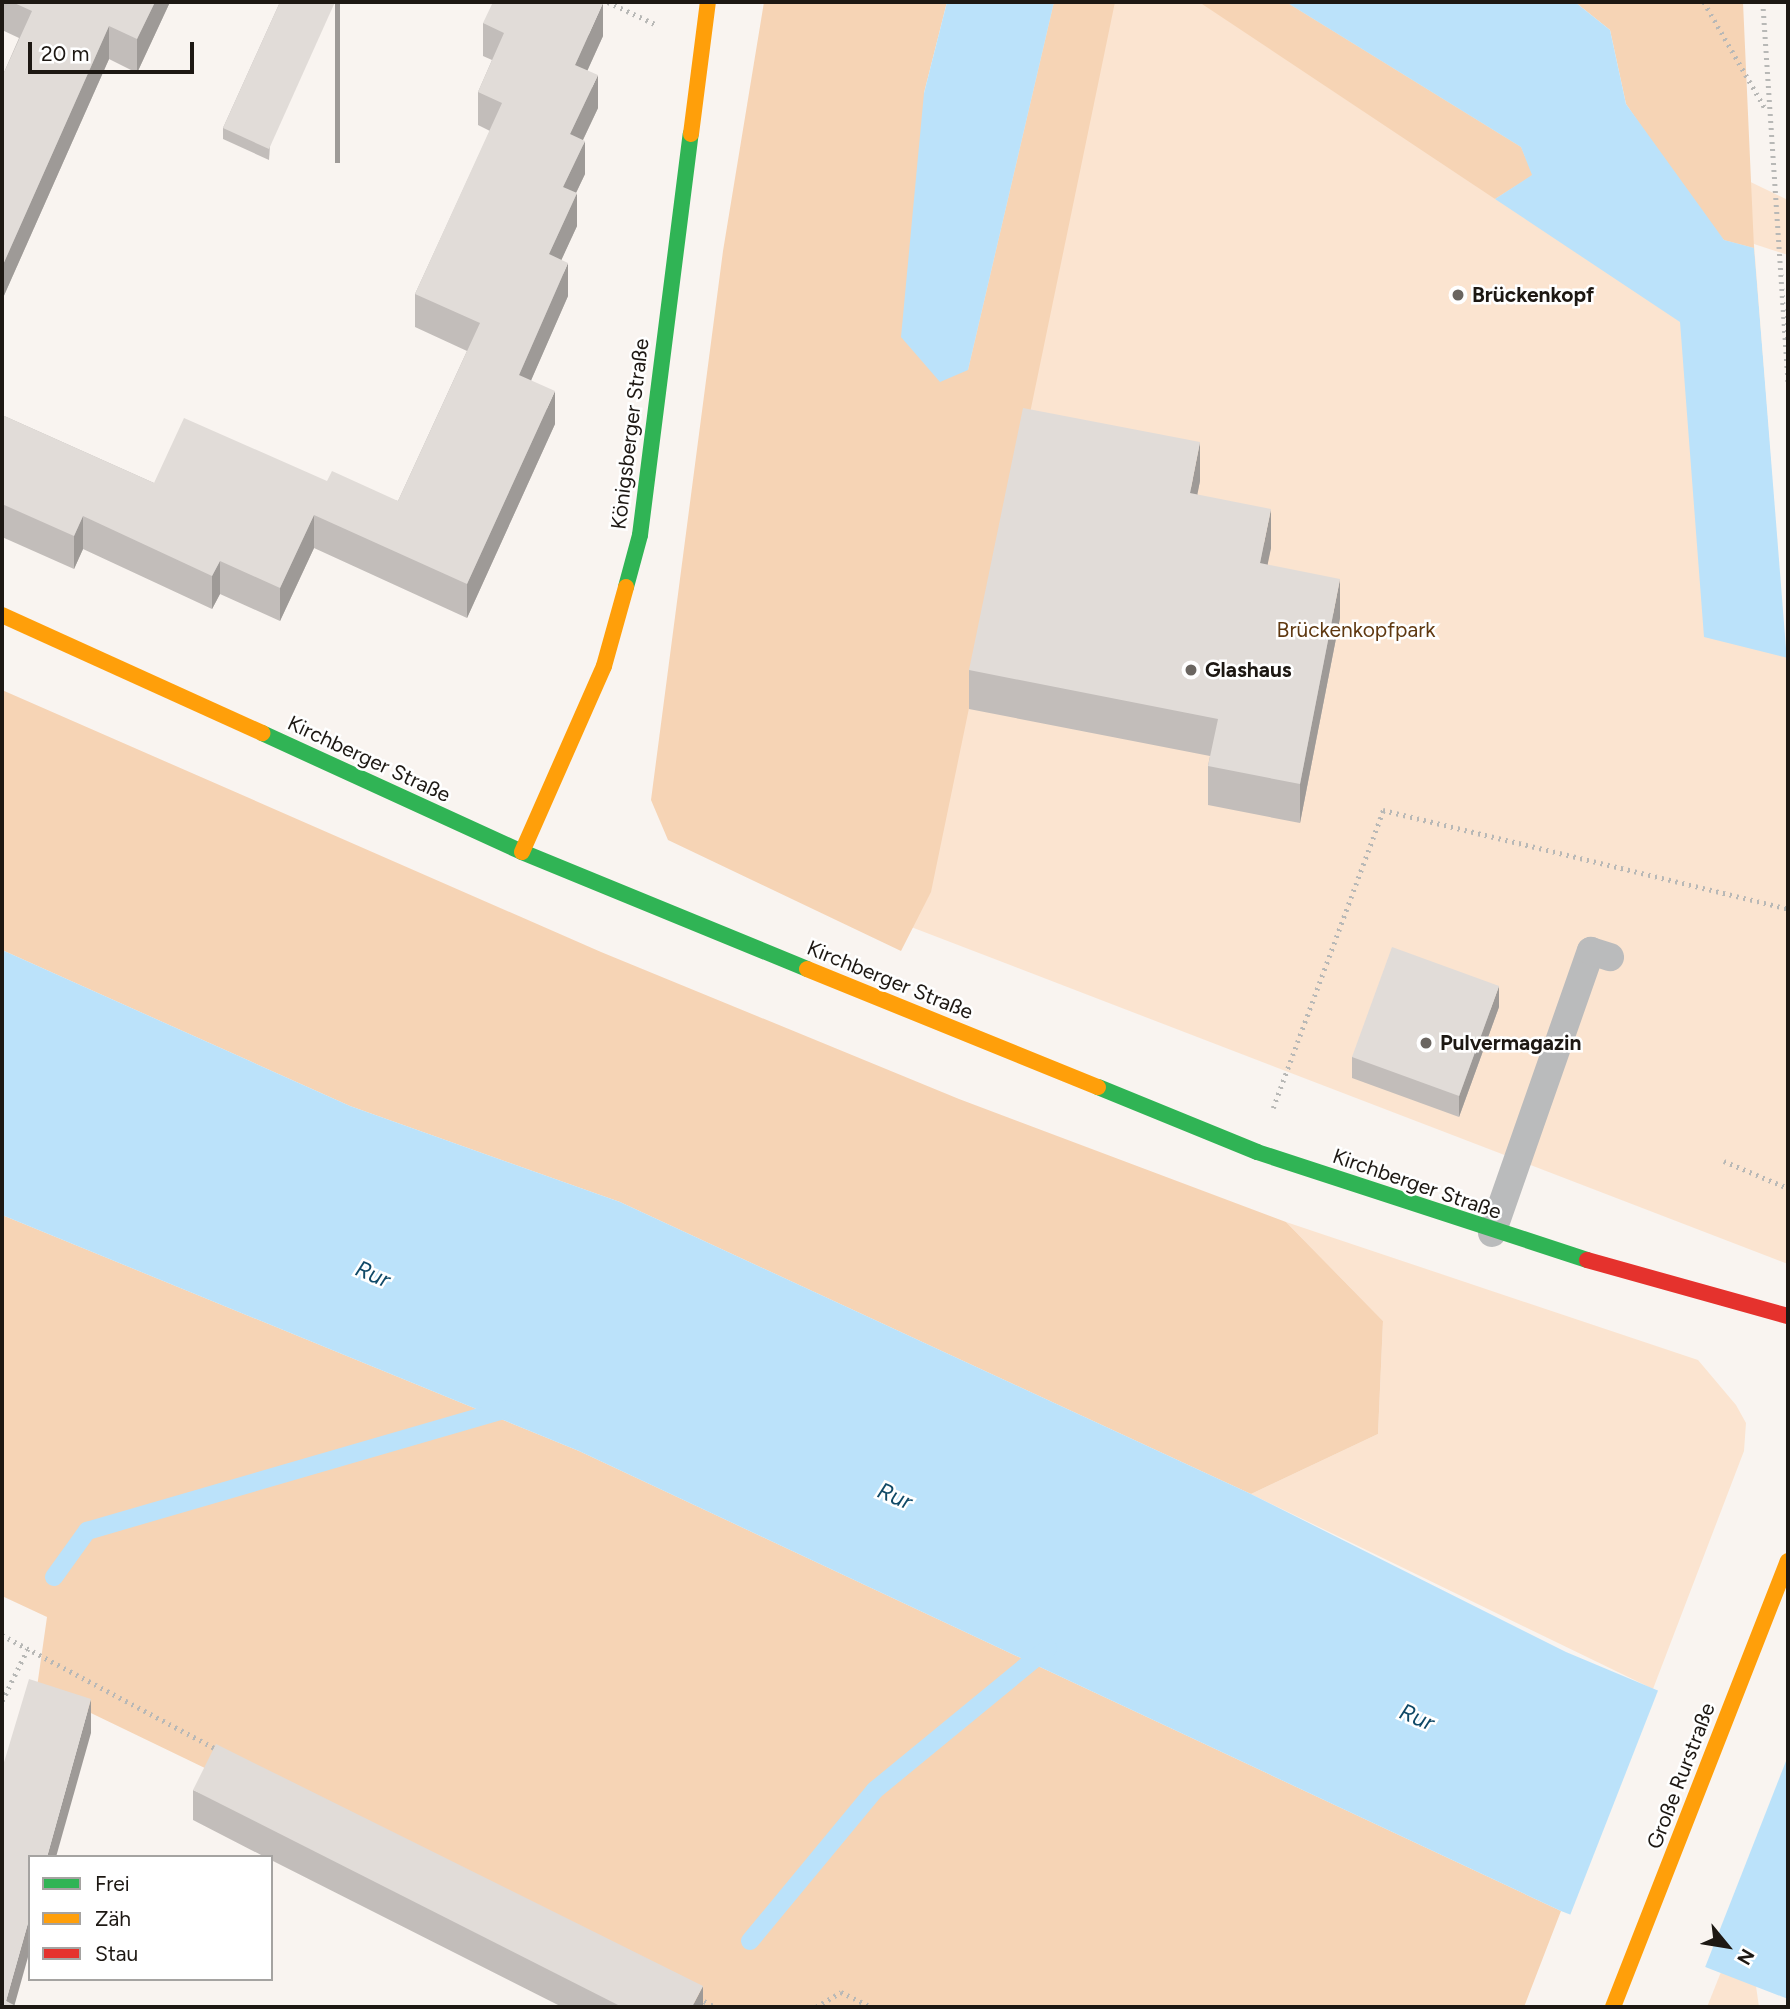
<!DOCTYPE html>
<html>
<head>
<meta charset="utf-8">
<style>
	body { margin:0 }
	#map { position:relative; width:1790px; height:2009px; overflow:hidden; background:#f9f4f0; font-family:Figtree,sans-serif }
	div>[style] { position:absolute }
	.green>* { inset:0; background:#fbe4d0 }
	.forest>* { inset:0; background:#f6d4b5 }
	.water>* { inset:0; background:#bbe2fa }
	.pier>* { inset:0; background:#f9f4f0 }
	.stream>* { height:18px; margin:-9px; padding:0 9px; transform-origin:9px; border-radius:9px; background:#bbe2fa }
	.path>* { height:4.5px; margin-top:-2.25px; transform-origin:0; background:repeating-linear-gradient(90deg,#b8b8b6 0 2px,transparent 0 7px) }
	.lane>* { height:28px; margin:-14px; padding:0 14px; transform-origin:14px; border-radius:14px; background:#babbbc }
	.fast>* { height:16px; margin:-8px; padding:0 8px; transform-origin:8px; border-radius:8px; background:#30b455 }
	.slow>* { height:16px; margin:-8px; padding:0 8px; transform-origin:8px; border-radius:8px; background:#ff9f0a }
	.jam>* { height:16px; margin:-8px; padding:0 8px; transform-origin:8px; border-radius:8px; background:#e5322d }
	.wall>* { inset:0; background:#c2bdba }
	.shaded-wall>* { inset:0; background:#9e9a97; transform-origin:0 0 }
	.building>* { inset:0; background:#e1dcd8; transform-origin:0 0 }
	.dots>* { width:19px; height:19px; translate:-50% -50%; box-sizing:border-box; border:4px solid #fff; border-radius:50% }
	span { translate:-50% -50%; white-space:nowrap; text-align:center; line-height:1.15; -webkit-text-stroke:5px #fff; paint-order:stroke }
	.poi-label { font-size:21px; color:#1d1813; font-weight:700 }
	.left { translate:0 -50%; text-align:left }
	.street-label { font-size:21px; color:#1d1813 }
	.park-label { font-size:21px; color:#5f3810 }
	.water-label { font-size:23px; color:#0f4967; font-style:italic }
	.frame { position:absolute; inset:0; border:4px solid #1d1813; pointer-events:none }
	.legend { position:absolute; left:28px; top:1855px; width:245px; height:126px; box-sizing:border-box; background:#fff; border:2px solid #a5a3a1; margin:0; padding:9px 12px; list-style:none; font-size:21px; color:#1d1813 }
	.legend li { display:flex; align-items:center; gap:14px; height:35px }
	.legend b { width:35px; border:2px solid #a5a3a1 }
	.north { position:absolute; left:1692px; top:1911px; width:70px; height:70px; -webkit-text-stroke:5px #fff; paint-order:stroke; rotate:120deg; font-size:19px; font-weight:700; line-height:28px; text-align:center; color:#1d1813 }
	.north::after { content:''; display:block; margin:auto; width:24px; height:32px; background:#1d1813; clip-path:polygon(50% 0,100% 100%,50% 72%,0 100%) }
	.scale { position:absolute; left:28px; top:42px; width:166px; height:32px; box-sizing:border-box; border:4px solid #1d1813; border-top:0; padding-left:9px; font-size:21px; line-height:24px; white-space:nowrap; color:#1d1813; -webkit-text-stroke:5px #fff; paint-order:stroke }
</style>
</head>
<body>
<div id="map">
	<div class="green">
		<i style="clip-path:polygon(1041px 2px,1379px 2px,1788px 200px,1788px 1264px,859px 907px)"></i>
		<i style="clip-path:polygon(1286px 1222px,1698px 1360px,1736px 1405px,1746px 1423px,1744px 1451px,1653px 1689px,1251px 1494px,1378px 1434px,1383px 1321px)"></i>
		<i style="clip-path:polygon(1721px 1972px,1756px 1986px,1759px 2007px,1707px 2007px)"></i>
	</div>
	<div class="forest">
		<i style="clip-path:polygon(764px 2px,947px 2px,924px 93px,968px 370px,1054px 2px,1115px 2px,931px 892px,901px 951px,668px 840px,651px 800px,723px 251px)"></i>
		<i style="clip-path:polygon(1199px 2px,1286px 2px,1521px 147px,1533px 175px,1495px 199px)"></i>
		<i style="clip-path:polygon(1575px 2px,1743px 2px,1754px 248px,1724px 240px,1695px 205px,1626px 104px,1610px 30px)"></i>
		<i style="clip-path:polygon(2px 690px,601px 952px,959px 1099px,1286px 1222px,1383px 1321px,1378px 1434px,1251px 1494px,620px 1202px,350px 1106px,2px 950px)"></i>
		<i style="clip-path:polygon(2px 1215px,579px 1451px,1561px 1911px,1524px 2007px,700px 2007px,37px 1687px,47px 1617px,2px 1596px)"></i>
	</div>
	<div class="water">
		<i style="clip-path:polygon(947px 2px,1054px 2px,968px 370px,940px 382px,901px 337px,924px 93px)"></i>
		<i style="clip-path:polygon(1286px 2px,1575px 2px,1610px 30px,1626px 104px,1724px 240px,1754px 248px,1788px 658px,1704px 637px,1680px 322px,1495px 199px,1532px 175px,1521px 147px)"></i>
		<i style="clip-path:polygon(2px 950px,350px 1106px,620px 1202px,1251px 1494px,1566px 1652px,1788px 1745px,1788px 1999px,1561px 1911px,579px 1451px,2px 1215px)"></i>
	</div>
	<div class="pier">
		<i style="clip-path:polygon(1754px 244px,1788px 255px,1788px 662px,1787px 661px)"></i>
		<i style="clip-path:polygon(1659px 1688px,1788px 1741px,1788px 1756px,1704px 1970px,1569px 1918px)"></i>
	</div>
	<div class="stream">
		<i style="left:54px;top:1577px;width:57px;rotate:-54.3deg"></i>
		<i style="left:87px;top:1531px;width:437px;rotate:-16.2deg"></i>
		<i style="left:750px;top:1941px;width:196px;rotate:-50.4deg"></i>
		<i style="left:875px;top:1790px;width:224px;rotate:-39.4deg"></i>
	</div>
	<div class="path">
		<i style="left:608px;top:2px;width:54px;rotate:25.1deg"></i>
		<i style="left:1704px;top:2px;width:125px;rotate:60.1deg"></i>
		<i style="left:1763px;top:2px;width:382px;rotate:86.2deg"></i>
		<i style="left:1273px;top:1108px;width:318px;rotate:-69.7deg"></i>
		<i style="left:1383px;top:810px;width:417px;rotate:13.7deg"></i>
		<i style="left:1724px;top:1161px;width:69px;rotate:22.9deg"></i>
		<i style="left:2px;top:1635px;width:245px;rotate:28deg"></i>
		<i style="left:2px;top:1701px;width:59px;rotate:-63.9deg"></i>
		<i style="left:698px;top:1998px;width:20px;rotate:27deg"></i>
		<i style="left:816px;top:2007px;width:29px;rotate:-31deg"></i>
		<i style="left:841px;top:1992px;width:34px;rotate:26deg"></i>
	</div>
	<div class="lane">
		<i style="left:1492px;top:1233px;width:299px;rotate:-70.7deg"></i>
		<i style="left:1591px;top:951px;width:20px;rotate:18deg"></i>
	</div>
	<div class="fast">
		<i style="left:626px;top:587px;width:54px;rotate:-74.9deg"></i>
		<i style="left:640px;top:535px;width:404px;rotate:-82.8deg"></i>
		<i style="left:262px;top:733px;width:286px;rotate:24.6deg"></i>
		<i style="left:522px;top:852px;width:308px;rotate:22.3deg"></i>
		<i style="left:1098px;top:1087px;width:172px;rotate:22.2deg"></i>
		<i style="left:1257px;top:1152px;width:347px;rotate:18.1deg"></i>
	</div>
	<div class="slow">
		<i style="left:691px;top:134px;width:133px;rotate:-82.7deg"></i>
		<i style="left:2px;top:615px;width:286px;rotate:24.4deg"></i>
		<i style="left:522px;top:852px;width:203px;rotate:-66.2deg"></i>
		<i style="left:604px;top:666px;width:82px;rotate:-74.4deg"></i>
		<i style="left:807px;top:969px;width:314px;rotate:22.1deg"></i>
		<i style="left:1613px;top:2007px;width:479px;rotate:-68.6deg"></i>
	</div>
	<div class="jam">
		<i style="left:1587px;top:1260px;width:209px;rotate:15.6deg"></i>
	</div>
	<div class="wall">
		<i style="clip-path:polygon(2px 2px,170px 2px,137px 73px,109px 59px,2px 300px,2px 77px,19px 38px,2px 30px)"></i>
		<i style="clip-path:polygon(280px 2px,269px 160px,223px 139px,223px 128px)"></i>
		<i style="clip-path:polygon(483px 23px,603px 36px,587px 71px,598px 108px,583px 140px,585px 174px,576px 193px,577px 226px,561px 260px,568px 296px,531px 380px,555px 424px,467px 618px,314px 548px,280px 621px,220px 594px,212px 609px,83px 549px,74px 569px,2px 537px,2px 415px,154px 483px,327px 481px,398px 501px,467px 351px,415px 327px,415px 294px,490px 131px,478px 125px,478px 92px,492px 60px,483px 56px)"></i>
		<i style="clip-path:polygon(1200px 481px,1197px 494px,1271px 548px,1267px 564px,1340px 618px,1300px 823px,1208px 805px,1208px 766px,1210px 756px,969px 709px,969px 670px)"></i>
		<i style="clip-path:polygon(1499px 1007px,1459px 1117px,1352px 1078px,1352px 1057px)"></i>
		<i style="clip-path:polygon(193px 1790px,703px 2007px,562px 2007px,271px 1860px,271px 1857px,265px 1857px,193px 1820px)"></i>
	</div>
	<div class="shaded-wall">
		<i style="clip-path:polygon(155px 2px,170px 2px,137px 73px,137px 39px)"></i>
		<i style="left:335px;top:2px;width:5px;height:161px"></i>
		<i style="clip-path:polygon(603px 3px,603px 36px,575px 98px,575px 65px)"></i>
		<i style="clip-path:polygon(109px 26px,109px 59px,2px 300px,2px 267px)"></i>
		<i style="clip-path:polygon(598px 75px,598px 108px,570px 167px,570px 134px)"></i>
		<i style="clip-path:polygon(585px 141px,585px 174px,563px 220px,563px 187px)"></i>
		<i style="clip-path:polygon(577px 193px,577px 226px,549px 287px,549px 254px)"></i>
		<i style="clip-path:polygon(568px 263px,568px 296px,519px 408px,519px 375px)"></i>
		<i style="clip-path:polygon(555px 391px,555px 424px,467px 618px,467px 584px)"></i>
		<i style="clip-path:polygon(1200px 442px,1200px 481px,1190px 532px,1190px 493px)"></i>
		<i style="clip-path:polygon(1271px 509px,1271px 548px,1260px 602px,1260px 563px)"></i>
		<i style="clip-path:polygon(314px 515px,314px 548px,280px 621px,280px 588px)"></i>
		<i style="clip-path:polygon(83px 516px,83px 549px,74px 569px,74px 536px)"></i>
		<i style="clip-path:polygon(220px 561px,220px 594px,212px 609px,212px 576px)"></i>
		<i style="clip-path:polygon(1340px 579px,1340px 618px,1300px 823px,1300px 784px)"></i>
		<i style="clip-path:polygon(1499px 986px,1499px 1007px,1459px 1117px,1459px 1096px)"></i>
		<i style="clip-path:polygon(91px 1699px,91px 1733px,56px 1857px,47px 1857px)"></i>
		<i style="clip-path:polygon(30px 1916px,30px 1950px,14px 2007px,6px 2001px)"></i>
		<i style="clip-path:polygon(703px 1986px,703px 2007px,692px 2007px)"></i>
	</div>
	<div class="building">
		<i style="clip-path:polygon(12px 2px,155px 2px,137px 39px,109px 26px,2px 267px,2px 77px,32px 11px)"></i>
		<i style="clip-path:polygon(280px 2px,335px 2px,269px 149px,223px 128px)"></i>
		<i style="clip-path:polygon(493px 2px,600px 2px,603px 3px,575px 65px,598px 75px,570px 134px,585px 141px,563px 187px,577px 193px,549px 254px,568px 263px,519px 375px,555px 391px,467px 584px,314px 515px,280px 588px,220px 561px,212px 576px,83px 516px,74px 536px,2px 504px,2px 415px,154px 483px,184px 418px,327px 481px,332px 471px,398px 501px,480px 323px,415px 294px,502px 103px,478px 92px,504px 33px,483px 23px)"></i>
		<i style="clip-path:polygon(1023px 408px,1200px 442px,1190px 493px,1271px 509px,1260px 563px,1340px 579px,1300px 784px,1208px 766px,1218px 719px,969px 670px)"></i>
		<i style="left:1392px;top:947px;width:114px;height:117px;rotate:20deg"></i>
		<i style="clip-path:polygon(29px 1679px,91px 1699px,47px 1857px,30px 1857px,30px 1916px,6px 2001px,18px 2007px,2px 2007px,2px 1769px)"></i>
		<i style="clip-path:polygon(216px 1744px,703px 1986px,692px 2007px,622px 2007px,193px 1790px)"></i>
	</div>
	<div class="dots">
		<i style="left:1458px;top:295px;background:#6a6560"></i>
		<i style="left:1191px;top:670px;background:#6a6560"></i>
		<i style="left:1426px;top:1043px;background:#6a6560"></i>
	</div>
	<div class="poi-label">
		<span class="left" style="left:1472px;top:295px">Brückenkopf</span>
		<span class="left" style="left:1205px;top:670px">Glashaus</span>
		<span class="left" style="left:1440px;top:1043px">Pulvermagazin</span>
	</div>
	<div class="street-label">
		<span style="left:630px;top:434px;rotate:-83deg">Königsberger Straße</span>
		<span style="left:369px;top:759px;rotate:25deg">Kirchberger Straße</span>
		<span style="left:890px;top:980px;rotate:22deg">Kirchberger Straße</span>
		<span style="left:1417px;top:1184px;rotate:19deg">Kirchberger Straße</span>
		<span style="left:1681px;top:1776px;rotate:-69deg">Große Rurstraße</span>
	</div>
	<div class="park-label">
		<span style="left:1356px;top:630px">Brückenkopfpark</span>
	</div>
	<div class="water-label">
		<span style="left:373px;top:1274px;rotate:23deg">Rur</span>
		<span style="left:895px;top:1496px;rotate:23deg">Rur</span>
		<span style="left:1417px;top:1717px;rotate:23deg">Rur</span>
	</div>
	<div class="frame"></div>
	<ul class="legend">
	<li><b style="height:9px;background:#30b455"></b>Frei</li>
	<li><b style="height:9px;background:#ff9f0a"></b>Zäh</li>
	<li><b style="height:9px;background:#e5322d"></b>Stau</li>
	</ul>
	<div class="north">N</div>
	<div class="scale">20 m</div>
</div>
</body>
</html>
